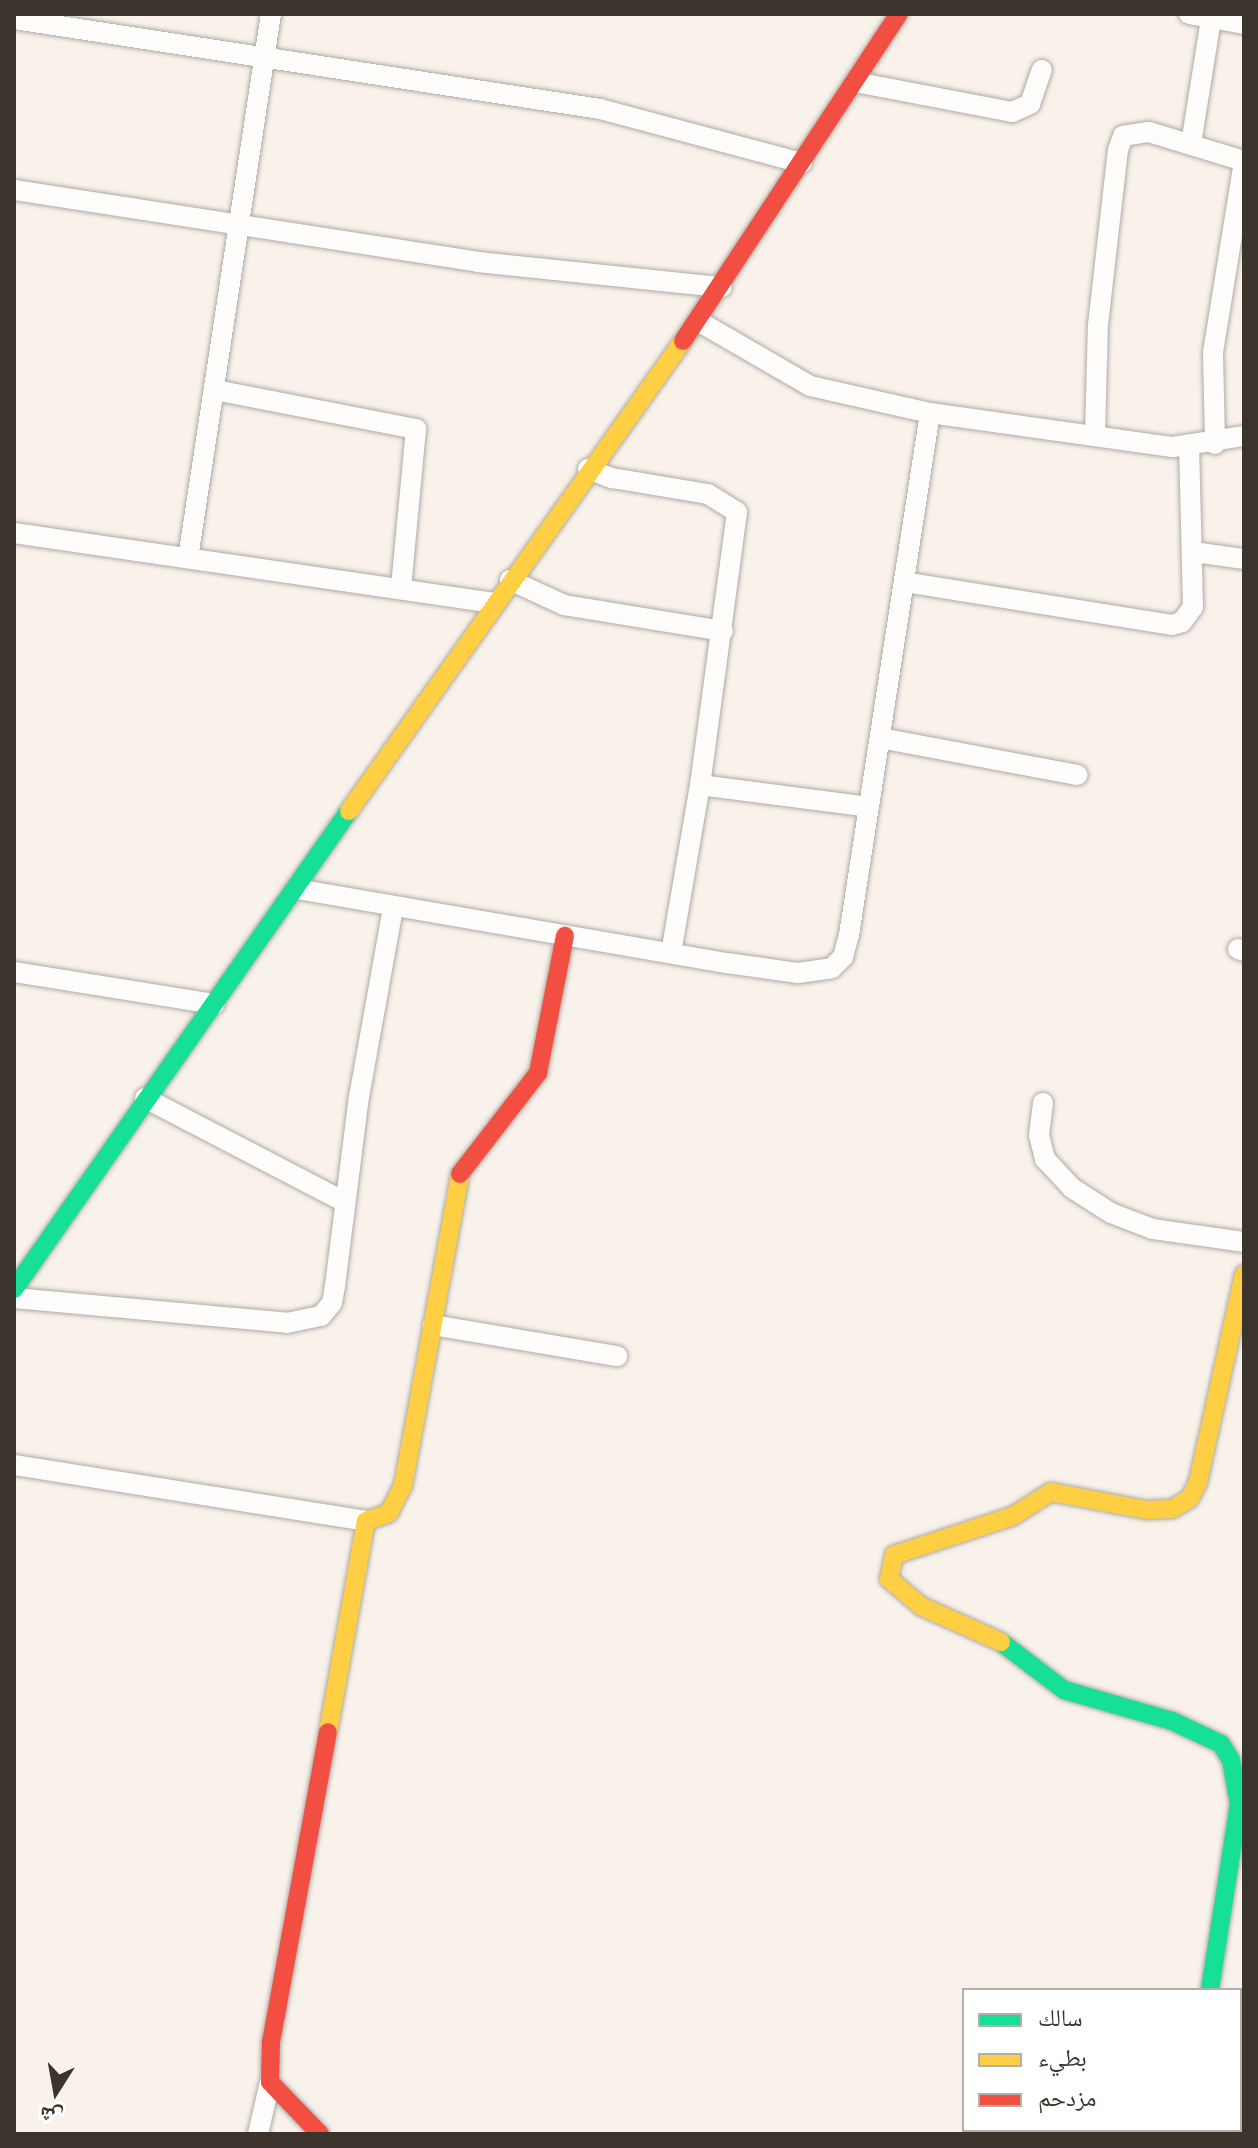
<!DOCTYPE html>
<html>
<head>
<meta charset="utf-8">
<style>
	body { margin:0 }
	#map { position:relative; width:1258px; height:2148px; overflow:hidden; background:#f8f2eb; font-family:"Source Sans 3","Noto Naskh Arabic",sans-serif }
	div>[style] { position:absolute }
	.roads { filter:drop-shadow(0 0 2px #afaaa4) drop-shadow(0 0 2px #afaaa4) }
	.street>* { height:20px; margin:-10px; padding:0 10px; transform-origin:10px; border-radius:10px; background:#fefdfc }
	.fast>* { height:18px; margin:-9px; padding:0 9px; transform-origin:9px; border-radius:9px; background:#16e098 }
	.slow>* { height:18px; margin:-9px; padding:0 9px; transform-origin:9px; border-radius:9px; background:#ffcf43 }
	.jam>* { height:18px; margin:-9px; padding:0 9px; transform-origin:9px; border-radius:9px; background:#f24e42 }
	span { translate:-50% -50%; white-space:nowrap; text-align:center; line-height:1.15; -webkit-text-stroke:6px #fff; paint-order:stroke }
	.frame { position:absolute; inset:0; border:16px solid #3b342d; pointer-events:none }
	.legend { position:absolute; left:962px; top:1988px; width:280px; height:144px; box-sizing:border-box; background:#fff; border:2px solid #b1aeab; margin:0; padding:10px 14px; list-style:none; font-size:24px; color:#3b342d }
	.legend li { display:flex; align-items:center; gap:16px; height:40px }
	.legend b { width:40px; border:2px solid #b1aeab }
	.north { position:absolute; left:16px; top:2052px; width:80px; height:80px; -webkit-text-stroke:6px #fff; paint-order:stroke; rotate:191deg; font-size:22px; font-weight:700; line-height:32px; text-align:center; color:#3b342d }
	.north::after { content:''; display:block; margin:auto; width:28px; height:36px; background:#3b342d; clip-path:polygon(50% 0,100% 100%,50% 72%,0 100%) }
</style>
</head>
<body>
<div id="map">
	<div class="roads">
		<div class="street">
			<i style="left:1189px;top:14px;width:56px;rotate:10.3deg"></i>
			<i style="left:14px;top:19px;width:593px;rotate:8.73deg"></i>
			<i style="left:600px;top:109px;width:209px;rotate:15deg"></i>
			<i style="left:855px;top:82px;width:160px;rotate:10.8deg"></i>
			<i style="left:1012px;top:112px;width:20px;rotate:-24deg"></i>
			<i style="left:1030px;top:104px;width:36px;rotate:-71deg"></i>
			<i style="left:1191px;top:144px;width:127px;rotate:-80.9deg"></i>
			<i style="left:14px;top:190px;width:470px;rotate:8.8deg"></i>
			<i style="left:478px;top:262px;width:245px;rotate:5.9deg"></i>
			<i style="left:698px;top:321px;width:129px;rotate:30.1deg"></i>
			<i style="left:810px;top:386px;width:123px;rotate:12.7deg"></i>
			<i style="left:930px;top:413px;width:245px;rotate:8deg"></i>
			<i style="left:1173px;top:447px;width:72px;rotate:-8.8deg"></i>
			<i style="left:215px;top:390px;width:205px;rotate:11deg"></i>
			<i style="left:416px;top:429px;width:160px;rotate:95.4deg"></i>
			<i style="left:1095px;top:436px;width:111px;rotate:-88.5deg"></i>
			<i style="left:1098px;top:325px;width:176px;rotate:-83.5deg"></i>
			<i style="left:1118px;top:150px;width:15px;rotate:-70deg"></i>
			<i style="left:1123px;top:136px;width:26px;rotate:-9deg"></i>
			<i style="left:1149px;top:132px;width:99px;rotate:17deg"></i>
			<i style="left:1244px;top:161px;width:194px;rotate:99.2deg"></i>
			<i style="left:1213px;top:353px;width:91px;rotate:88.7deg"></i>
			<i style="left:588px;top:469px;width:26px;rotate:21deg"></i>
			<i style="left:612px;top:478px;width:97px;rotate:9.5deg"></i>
			<i style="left:708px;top:494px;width:34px;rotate:32deg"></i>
			<i style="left:737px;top:512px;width:275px;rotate:97.7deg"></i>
			<i style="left:700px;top:785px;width:170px;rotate:99.8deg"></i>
			<i style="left:14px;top:533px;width:485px;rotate:8.3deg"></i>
			<i style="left:1194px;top:552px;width:50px;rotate:8deg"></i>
			<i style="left:188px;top:558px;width:550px;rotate:-81.33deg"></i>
			<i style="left:510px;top:580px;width:60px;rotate:24.8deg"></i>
			<i style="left:564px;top:605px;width:161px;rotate:9.3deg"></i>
			<i style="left:904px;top:582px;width:271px;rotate:9.1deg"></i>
			<i style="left:1172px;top:625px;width:10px;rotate:-17deg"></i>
			<i style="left:1182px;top:622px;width:19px;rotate:-54deg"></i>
			<i style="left:1193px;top:607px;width:160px;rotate:-91.4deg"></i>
			<i style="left:880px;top:738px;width:201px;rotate:10.6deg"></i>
			<i style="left:700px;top:785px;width:170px;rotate:7.4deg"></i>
			<i style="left:297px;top:889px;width:436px;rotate:9.8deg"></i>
			<i style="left:727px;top:963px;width:72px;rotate:8deg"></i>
			<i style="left:798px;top:973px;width:34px;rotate:-8deg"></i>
			<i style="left:832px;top:968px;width:16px;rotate:-45deg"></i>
			<i style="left:843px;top:957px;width:23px;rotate:-75deg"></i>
			<i style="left:849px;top:935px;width:528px;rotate:-81.18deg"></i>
			<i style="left:1238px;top:949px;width:6px;rotate:18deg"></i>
			<i style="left:14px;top:972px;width:203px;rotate:9.1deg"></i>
			<i style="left:145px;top:1098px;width:223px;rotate:27.5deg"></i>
			<i style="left:1043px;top:1103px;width:32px;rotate:97deg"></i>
			<i style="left:1039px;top:1135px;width:25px;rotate:76deg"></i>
			<i style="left:1045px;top:1159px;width:40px;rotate:47deg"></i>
			<i style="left:1072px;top:1188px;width:46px;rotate:32.7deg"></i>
			<i style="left:1111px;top:1213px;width:45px;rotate:20.9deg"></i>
			<i style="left:1153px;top:1229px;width:92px;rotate:8.1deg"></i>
			<i style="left:14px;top:1298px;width:274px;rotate:5.2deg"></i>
			<i style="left:287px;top:1323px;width:35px;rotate:-12deg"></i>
			<i style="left:321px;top:1316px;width:17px;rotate:-50deg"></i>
			<i style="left:332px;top:1303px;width:17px;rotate:-80deg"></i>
			<i style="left:335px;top:1286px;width:191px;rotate:-82.8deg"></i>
			<i style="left:359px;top:1097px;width:192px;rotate:-79.8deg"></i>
			<i style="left:433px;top:1325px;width:187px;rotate:9.6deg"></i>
			<i style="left:14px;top:1465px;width:356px;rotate:9deg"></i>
			<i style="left:258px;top:2134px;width:53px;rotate:-77deg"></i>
			<i style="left:1181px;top:2134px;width:4px;rotate:-76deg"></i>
		</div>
		<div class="fast">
			<i style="left:14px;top:1289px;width:584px;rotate:-54.98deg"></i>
			<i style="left:1001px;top:1642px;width:79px;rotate:37.3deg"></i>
			<i style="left:1064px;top:1690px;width:112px;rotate:16deg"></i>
			<i style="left:1172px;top:1721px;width:54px;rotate:25.1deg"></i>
			<i style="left:1221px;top:1744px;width:19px;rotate:58deg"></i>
			<i style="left:1231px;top:1760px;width:45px;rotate:79.7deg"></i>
			<i style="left:1239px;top:1804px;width:188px;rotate:98.9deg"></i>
		</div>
		<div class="slow">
			<i style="left:349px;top:811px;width:577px;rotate:-54.6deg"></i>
			<i style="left:1001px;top:1642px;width:88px;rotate:-155.8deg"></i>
			<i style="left:921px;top:1606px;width:42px;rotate:-139.8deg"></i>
			<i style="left:889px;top:1579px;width:25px;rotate:-78deg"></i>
			<i style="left:894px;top:1555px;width:125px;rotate:-18.1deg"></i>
			<i style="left:1013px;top:1516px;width:45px;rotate:-32.3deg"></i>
			<i style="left:1051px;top:1492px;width:97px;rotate:10.7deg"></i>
			<i style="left:1146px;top:1510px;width:26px;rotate:-2deg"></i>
			<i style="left:1172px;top:1509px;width:21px;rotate:-31deg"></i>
			<i style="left:1190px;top:1498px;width:18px;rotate:-63deg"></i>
			<i style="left:1198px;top:1482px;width:213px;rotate:-77.5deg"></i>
			<i style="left:328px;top:1732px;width:214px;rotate:-79.8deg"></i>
			<i style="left:366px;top:1521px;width:24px;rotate:-19deg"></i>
			<i style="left:389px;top:1513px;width:30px;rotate:-63deg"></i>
			<i style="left:403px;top:1486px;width:317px;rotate:-79.6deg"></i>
		</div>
		<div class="jam">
			<i style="left:683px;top:341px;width:392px;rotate:-56.6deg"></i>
			<i style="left:460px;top:1174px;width:128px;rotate:-52.3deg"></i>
			<i style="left:538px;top:1073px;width:140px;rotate:-78.9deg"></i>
			<i style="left:320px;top:2134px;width:72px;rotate:-133.9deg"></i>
			<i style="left:270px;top:2082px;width:40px;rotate:-88.6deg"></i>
			<i style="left:271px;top:2042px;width:315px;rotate:-79.6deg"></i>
			<i style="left:1243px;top:2134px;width:4px;rotate:-76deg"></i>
		</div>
	</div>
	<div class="frame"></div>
	<ul class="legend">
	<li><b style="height:10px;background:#16e098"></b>سالك</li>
	<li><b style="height:10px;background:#ffcf43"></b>بطيء</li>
	<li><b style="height:10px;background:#f24e42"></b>مزدحم</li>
	</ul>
	<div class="north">ش</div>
</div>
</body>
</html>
